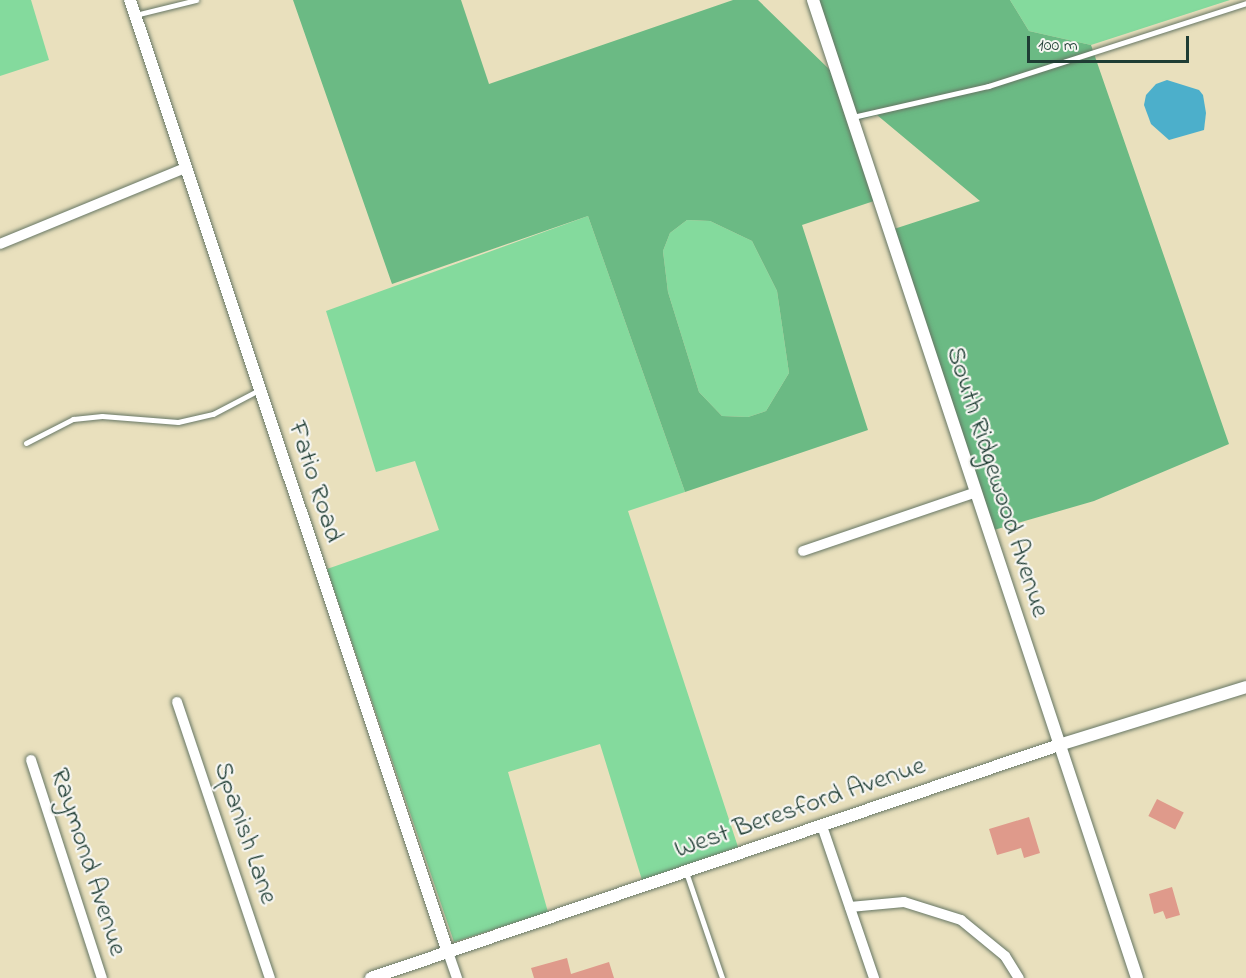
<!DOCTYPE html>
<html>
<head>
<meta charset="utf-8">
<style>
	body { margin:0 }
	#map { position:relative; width:1246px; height:978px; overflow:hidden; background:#e9e0bd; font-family:"Indie Flower",sans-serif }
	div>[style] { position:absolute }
	.green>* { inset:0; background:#84da9d }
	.forest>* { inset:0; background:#6bba84 }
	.water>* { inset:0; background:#4cafcb }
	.building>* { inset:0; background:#df9a8b; transform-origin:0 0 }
	.roads { filter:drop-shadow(0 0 2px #667664) drop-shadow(0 0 2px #667664) }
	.service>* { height:5px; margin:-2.5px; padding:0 2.5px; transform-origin:2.5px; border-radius:2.5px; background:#fff }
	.minor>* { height:10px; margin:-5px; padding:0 5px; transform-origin:5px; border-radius:5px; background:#fff }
	.tertiary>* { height:12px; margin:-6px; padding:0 6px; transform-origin:6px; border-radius:6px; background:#fff }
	span { translate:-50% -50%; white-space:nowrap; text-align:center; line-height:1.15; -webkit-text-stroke:4.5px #f6f6f2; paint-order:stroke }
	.street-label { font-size:27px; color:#1f3d34 }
	.scale { position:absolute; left:1027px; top:36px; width:162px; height:27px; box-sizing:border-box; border:3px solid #1f3d34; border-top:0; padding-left:8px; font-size:18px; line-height:21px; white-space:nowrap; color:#1f3d34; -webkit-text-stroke:4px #f6f6f2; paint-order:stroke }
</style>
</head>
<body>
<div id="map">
	<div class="green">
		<i style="clip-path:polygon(0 0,31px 0,49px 60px,0 76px)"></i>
		<i style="clip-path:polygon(1010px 0,1230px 0,1091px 45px,1029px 31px)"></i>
		<i style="clip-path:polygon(588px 216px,685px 492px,628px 511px,738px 847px,642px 880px,600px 744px,508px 772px,548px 912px,454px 942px,327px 569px,439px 530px,415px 461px,376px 472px,326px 311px)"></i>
		<i style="clip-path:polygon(687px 220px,710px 221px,752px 241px,777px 291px,789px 373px,766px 411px,748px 417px,722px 416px,699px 392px,668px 292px,663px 251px,670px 233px)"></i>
	</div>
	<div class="forest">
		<i style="clip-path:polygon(evenodd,293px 0,461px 0,489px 84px,733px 0,758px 0,830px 70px,874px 201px,802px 225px,868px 430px,685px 492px,588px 216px,392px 284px,293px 0,687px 220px,710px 221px,752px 241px,777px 291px,789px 373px,766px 411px,748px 417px,722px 416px,699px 392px,668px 292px,663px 251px,670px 233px,687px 220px)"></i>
		<i style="clip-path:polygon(819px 0,1010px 0,1029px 31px,1091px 45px,1229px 444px,1094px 501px,994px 530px,894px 229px,980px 201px,877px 115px,858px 120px)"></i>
	</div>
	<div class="water">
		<i style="clip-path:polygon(1167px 80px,1199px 90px,1203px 95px,1206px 113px,1204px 130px,1169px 140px,1151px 124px,1144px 105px,1146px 95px,1156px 84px)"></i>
	</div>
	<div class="building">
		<i style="left:1157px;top:799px;width:30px;height:19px;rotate:27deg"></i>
		<i style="clip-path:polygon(1029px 817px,1040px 853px,1024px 858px,1021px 848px,997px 855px,989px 829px)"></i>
		<i style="clip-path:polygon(1172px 887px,1180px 915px,1166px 919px,1163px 911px,1154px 914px,1149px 894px)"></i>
		<i style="clip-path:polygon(567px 958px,571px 974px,609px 962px,614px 978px,534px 978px,531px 968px)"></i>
	</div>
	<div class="roads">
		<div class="service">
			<i style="left:135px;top:15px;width:63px;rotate:-13.8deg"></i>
			<i style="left:853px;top:117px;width:139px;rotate:-12.9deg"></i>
			<i style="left:988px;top:86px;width:271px;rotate:-17.8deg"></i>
			<i style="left:26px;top:443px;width:53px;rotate:-27.1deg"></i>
			<i style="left:73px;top:419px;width:29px;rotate:-6deg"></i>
			<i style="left:102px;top:416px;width:76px;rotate:4.5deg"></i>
			<i style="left:178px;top:422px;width:36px;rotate:-13deg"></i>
			<i style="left:213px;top:414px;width:52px;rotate:-27.6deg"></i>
			<i style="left:686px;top:872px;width:112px;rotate:71.2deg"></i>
		</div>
		<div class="minor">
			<i style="left:0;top:244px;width:200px;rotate:-22.3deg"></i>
			<i style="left:803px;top:551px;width:183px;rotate:-18.8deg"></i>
			<i style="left:177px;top:702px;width:291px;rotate:71.4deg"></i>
			<i style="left:31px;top:760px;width:229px;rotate:72deg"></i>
			<i style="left:822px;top:826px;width:161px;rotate:71.1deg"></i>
			<i style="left:850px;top:907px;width:54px;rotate:-5.3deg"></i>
			<i style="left:904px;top:902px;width:60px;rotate:17.5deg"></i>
			<i style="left:961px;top:920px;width:57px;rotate:39.3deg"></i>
			<i style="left:1005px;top:956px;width:26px;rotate:58deg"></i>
			<i style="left:448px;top:952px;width:28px;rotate:71deg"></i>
		</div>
		<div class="tertiary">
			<i style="left:130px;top:0;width:1004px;rotate:71.53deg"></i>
			<i style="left:813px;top:0;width:1030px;rotate:71.67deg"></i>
			<i style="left:371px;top:978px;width:726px;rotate:-18.71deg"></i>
			<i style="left:1059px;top:745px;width:196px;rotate:-17.2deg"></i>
		</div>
	</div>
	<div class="street-label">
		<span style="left:315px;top:482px;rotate:72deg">Fatio Road</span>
		<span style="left:997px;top:482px;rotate:72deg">South Ridgewood Avenue</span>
		<span style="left:800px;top:808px;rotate:-19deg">West Beresford Avenue</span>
		<span style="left:245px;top:833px;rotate:71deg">Spanish Lane</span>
		<span style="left:88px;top:862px;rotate:72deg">Raymond Avenue</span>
	</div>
	<div class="scale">100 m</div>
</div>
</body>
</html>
